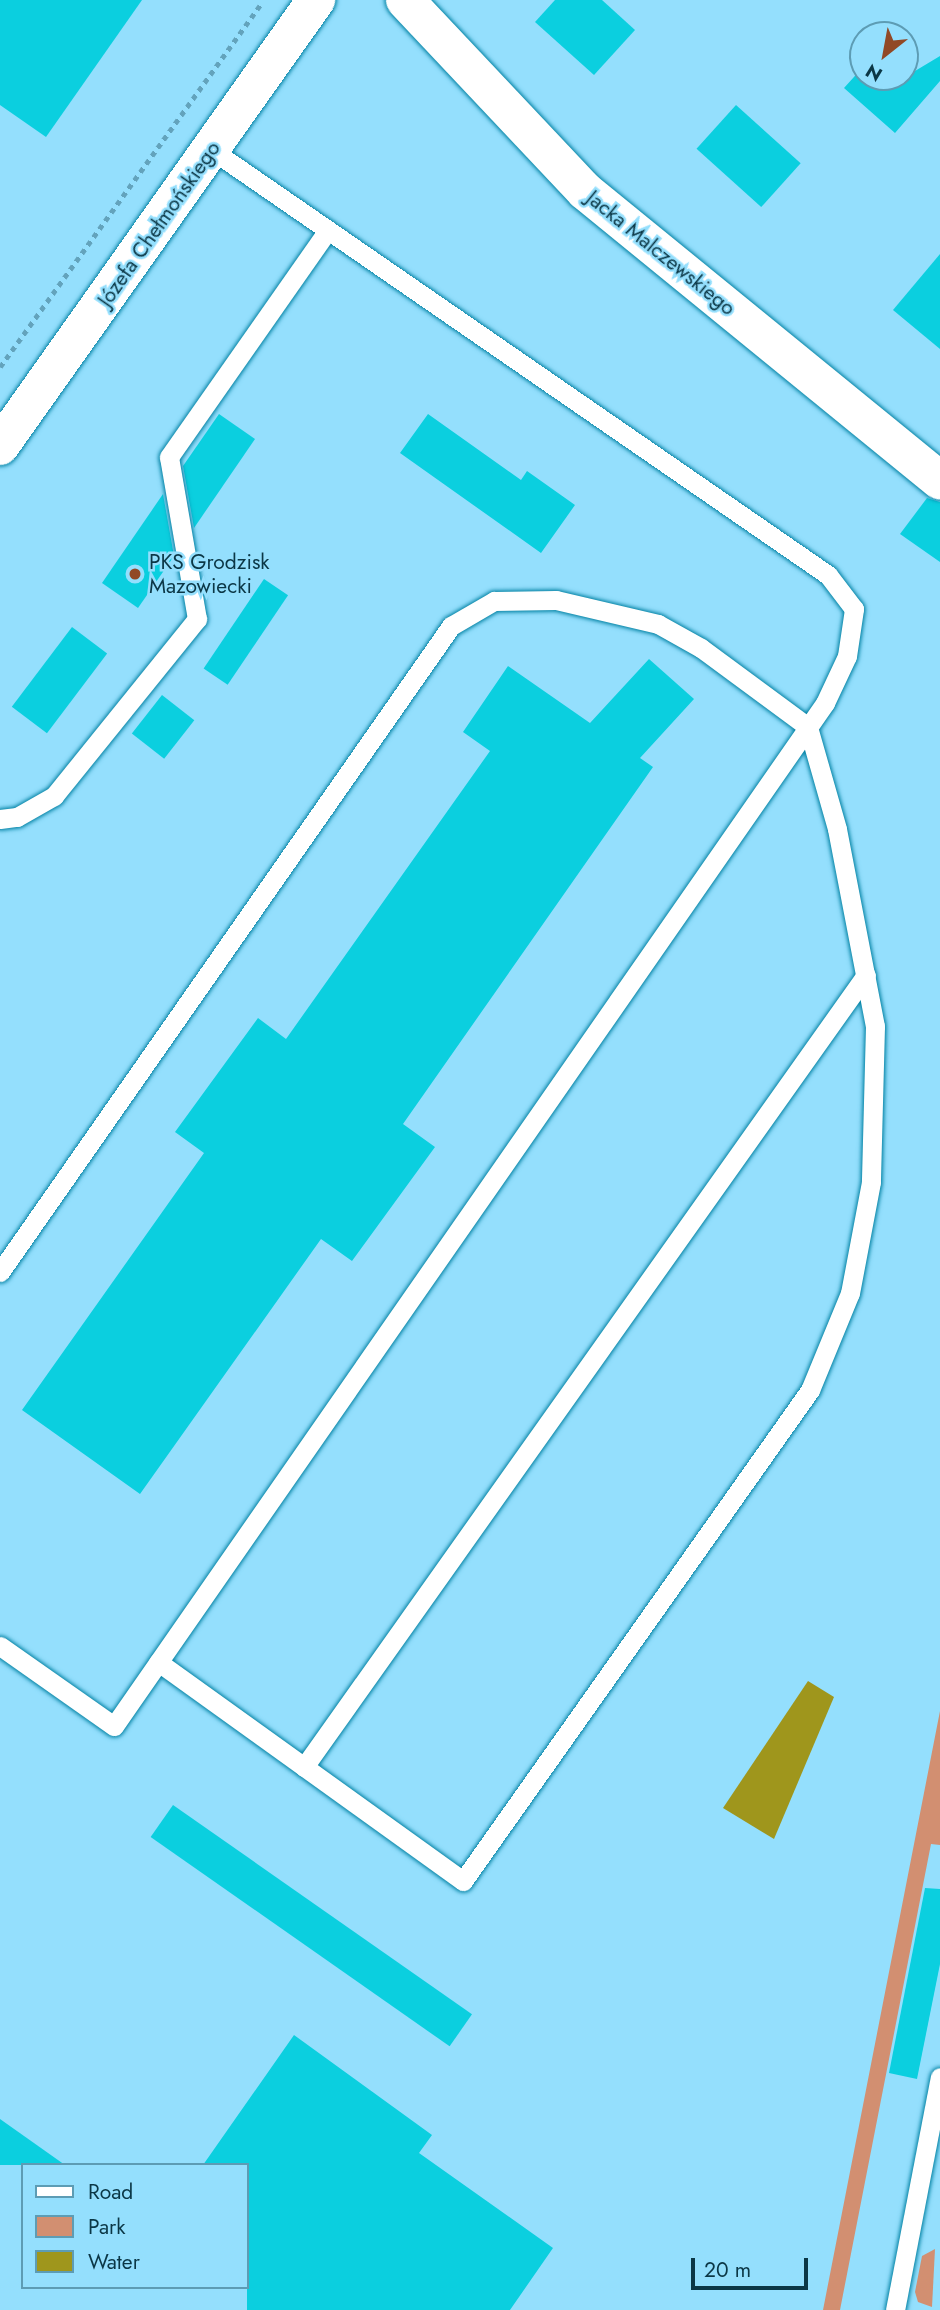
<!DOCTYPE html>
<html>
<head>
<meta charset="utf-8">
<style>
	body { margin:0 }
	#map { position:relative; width:940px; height:2310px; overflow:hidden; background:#94dffd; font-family:Jost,sans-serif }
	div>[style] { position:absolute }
	.green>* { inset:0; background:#d28f71 }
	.water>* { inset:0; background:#9f961c }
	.building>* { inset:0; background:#0bcfdf; transform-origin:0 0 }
	.path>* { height:4.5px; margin-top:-2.25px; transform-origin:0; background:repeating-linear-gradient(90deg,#63a3bc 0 5px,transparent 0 10px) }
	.roads { filter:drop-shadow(0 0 2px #0382a4) drop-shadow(0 0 2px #0382a4) }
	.service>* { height:19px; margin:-9.5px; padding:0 9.5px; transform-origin:9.5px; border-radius:9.5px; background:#fff }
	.minor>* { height:38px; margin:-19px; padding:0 19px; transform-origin:19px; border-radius:19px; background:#fff }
	.tertiary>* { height:38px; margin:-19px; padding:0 19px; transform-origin:19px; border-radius:19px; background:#fff }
	.dots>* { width:19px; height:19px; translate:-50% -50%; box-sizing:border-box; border:4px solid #94dffd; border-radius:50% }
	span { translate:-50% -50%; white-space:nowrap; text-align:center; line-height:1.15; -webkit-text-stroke:5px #94dffd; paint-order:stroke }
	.street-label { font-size:21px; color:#0b3746 }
	.poi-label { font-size:21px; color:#0b3746 }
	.left { translate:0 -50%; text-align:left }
	.legend { position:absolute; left:21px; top:2163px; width:228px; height:126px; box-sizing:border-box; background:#94dffd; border:2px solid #5d9cb4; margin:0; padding:9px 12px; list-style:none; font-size:21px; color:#0b3746 }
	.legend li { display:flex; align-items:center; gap:14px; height:35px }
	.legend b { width:35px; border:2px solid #5d9cb4 }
	.north { position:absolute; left:849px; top:21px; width:70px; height:70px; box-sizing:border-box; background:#94dffd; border:2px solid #5d9cb4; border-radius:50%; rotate:211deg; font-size:19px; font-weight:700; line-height:28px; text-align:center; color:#0b3746 }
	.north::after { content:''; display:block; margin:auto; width:24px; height:32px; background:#914926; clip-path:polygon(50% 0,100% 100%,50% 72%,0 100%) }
	.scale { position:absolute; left:691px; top:2258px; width:117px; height:32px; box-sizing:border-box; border:4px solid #0b3746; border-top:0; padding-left:9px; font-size:21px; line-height:24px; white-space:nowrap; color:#0b3746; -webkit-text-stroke:5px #94dffd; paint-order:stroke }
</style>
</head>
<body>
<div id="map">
	<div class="green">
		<i style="clip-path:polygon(940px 1711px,940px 1845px,931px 1844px,840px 2310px,823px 2310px)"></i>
		<i style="clip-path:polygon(935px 2249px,932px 2307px,918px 2302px,915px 2292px,922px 2256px)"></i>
	</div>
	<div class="water">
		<i style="clip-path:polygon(808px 1681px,834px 1697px,774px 1839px,723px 1808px)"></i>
	</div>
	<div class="building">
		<i style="clip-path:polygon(0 0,142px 0,46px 137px,0 105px)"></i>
		<i style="clip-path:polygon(555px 0,602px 0,635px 30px,594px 75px,535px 22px)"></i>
		<i style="clip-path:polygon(940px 56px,940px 81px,895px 133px,844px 88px,863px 67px,863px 77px,905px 77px)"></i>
		<i style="left:736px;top:105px;width:87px;height:59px;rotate:42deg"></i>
		<i style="clip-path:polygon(940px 254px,940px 349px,893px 310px)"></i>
		<i style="clip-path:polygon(219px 414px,255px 439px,194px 528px,183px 466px)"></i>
		<i style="clip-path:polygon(428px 414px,521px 480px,527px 471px,575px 505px,541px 553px,400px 453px)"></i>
		<i style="clip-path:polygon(163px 494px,174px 556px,138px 608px,102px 583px)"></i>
		<i style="clip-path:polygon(927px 498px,940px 502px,940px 562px,900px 534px)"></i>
		<i style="left:264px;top:579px;width:29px;height:108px;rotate:34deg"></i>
		<i style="left:72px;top:627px;width:44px;height:100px;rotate:37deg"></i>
		<i style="clip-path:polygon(649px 659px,694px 699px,640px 758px,653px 767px,403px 1124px,435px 1147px,352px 1261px,321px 1239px,140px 1494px,22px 1410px,204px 1153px,175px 1132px,258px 1018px,286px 1039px,490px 751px,463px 732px,508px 666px,590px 723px)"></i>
		<i style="left:162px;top:695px;width:41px;height:49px;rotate:38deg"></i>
		<i style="left:173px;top:1805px;width:365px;height:39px;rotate:35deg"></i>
		<i style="clip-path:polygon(925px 1888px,940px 1889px,940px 1964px,917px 2079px,889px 2073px)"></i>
		<i style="clip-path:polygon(294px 2035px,432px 2135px,419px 2153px,553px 2248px,510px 2310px,247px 2310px,247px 2165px,203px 2165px)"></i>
		<i style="clip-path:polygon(0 2119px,65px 2165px,0 2165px)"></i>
	</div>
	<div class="path">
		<i style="left:0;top:367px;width:447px;rotate:-54.3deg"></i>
	</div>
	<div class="roads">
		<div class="service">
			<i style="left:0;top:819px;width:17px;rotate:-7deg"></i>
			<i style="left:17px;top:817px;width:43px;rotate:-29.6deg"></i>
			<i style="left:54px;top:796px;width:228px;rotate:-51.1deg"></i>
			<i style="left:197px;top:619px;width:164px;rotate:-99.8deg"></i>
			<i style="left:169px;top:457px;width:276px;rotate:-55deg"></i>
			<i style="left:0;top:1272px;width:788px;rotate:-55.08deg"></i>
			<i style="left:451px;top:626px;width:50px;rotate:-30.2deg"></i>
			<i style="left:494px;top:601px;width:62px;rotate:-0.9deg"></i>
			<i style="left:556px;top:600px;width:105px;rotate:13.2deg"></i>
			<i style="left:658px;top:624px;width:49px;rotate:29.2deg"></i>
			<i style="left:701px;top:648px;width:133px;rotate:36.4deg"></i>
			<i style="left:808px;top:727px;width:106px;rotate:74.1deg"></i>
			<i style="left:837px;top:829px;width:201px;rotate:79.1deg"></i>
			<i style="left:875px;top:1026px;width:156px;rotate:91.5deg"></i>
			<i style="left:871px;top:1182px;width:113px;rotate:100.7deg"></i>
			<i style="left:850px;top:1293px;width:105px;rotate:112.4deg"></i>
			<i style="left:810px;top:1390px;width:601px;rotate:125.25deg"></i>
			<i style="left:463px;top:1881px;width:375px;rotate:-144.3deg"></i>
			<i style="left:0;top:1646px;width:139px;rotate:35.1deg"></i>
			<i style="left:114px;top:1726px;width:1246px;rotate:-55.2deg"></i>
			<i style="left:825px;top:703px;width:52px;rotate:-64.9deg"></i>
			<i style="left:847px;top:656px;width:48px;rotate:-81.5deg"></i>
			<i style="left:854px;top:609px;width:43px;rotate:-127.4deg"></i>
			<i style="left:828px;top:575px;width:748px;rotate:-145.4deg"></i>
			<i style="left:304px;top:1767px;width:971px;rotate:-54.64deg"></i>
			<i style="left:895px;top:2310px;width:237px;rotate:-79.1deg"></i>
		</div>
		<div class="minor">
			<i style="left:405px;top:0;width:262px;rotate:46.7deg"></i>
			<i style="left:585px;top:191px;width:458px;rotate:39.2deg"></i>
		</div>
		<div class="tertiary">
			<i style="left:0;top:446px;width:547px;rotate:-54.68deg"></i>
		</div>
	</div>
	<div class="dots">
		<i style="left:135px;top:574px;background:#914926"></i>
	</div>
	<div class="street-label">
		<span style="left:159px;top:224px;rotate:-55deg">Józefa Chełmońskiego</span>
		<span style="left:661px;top:253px;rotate:39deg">Jacka Malczewskiego</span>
	</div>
	<div class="poi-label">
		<span class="left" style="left:149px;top:574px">PKS Grodzisk<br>Mazowiecki</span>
	</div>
	<ul class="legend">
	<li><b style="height:9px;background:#fff"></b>Road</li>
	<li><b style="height:19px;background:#d28f71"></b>Park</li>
	<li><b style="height:19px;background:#9f961c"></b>Water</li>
	</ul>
	<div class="north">N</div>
	<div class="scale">20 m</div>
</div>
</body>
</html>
